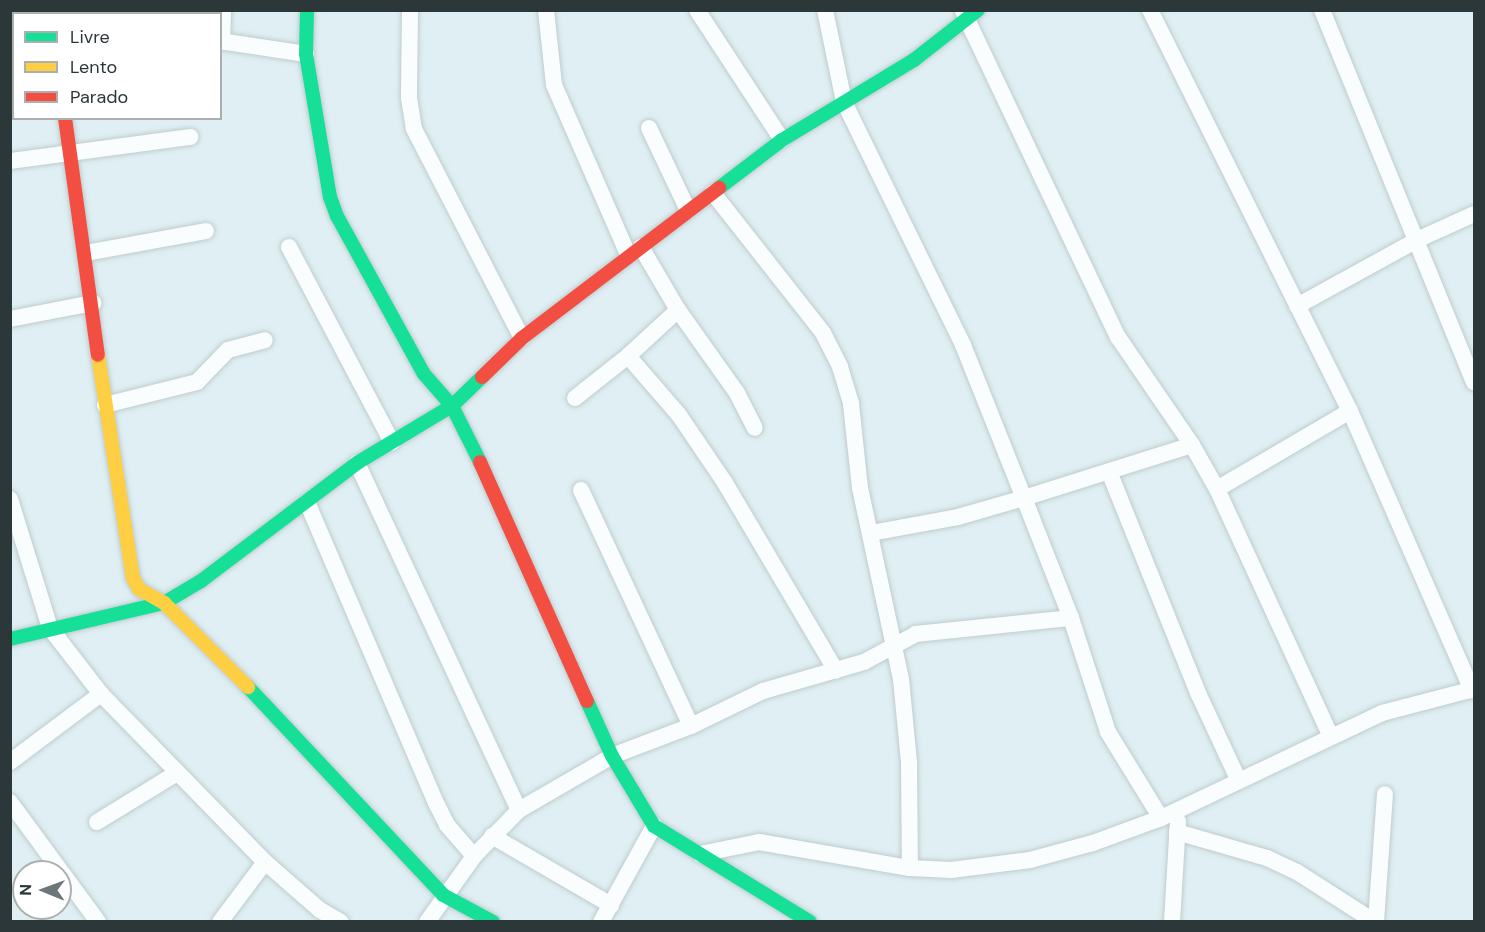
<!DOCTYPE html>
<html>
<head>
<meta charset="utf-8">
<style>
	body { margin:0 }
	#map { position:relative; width:1485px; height:932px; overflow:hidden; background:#dfeff3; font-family:"DM Sans",sans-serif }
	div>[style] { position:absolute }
	.roads { filter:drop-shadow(0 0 2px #bfcccf) drop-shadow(0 0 2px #bfcccf) }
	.street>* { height:16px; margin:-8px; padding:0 8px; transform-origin:8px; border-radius:8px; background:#fafdfd }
	.fast>* { height:14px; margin:-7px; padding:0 7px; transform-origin:7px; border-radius:7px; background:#16e098 }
	.slow>* { height:14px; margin:-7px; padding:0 7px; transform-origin:7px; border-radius:7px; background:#ffcf43 }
	.jam>* { height:14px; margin:-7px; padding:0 7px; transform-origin:7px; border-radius:7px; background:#f24e42 }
	span { translate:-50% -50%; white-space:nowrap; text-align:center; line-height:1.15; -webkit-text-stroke:6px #fff; paint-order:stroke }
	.frame { position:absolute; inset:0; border:12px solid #2c373a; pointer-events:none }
	.legend { position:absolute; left:12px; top:12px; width:210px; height:108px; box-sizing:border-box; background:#fff; border:2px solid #abafb0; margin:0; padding:8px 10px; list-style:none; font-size:18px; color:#2c373a }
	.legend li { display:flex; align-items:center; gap:12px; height:30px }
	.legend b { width:30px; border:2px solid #abafb0 }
	.north { position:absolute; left:12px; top:860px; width:60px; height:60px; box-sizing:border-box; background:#fff; border:2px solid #abafb0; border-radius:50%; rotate:271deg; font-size:16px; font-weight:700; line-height:24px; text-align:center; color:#2c373a }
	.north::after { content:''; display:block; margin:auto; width:21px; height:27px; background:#6b777b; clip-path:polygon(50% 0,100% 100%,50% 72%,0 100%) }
</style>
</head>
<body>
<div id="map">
	<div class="roads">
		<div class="street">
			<i style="left:54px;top:10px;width:4px;rotate:90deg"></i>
			<i style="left:410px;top:10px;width:88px;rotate:90.7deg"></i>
			<i style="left:409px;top:98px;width:31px;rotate:81deg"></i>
			<i style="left:414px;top:129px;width:235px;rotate:62.7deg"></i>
			<i style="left:546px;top:10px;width:75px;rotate:83.9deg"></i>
			<i style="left:554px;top:85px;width:184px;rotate:66.4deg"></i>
			<i style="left:697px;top:10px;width:155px;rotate:56.8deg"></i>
			<i style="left:825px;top:10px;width:94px;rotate:78.3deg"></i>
			<i style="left:844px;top:102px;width:271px;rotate:63.9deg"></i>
			<i style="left:963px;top:345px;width:165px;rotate:68.3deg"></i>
			<i style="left:1024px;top:498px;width:176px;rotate:-17.5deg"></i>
			<i style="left:1150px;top:10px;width:448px;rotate:63.5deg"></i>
			<i style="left:1350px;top:411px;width:305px;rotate:66.4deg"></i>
			<i style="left:1322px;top:10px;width:402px;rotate:67.8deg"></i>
			<i style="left:963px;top:11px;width:361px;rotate:64.6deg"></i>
			<i style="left:1118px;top:337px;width:131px;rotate:55.6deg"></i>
			<i style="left:1192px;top:445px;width:51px;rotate:60.4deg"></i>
			<i style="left:1217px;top:489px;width:271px;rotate:65.3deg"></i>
			<i style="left:134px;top:14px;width:4px;rotate:-76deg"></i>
			<i style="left:10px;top:20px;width:4px"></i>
			<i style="left:220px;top:41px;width:87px;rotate:8.6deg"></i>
			<i style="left:222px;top:42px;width:32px;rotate:-88deg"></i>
			<i style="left:649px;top:128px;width:91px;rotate:64.6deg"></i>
			<i style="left:10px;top:161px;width:182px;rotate:-7.6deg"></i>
			<i style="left:713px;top:193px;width:178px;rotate:51.8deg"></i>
			<i style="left:823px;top:333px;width:38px;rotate:63deg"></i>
			<i style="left:840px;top:367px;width:39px;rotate:73deg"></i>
			<i style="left:851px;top:404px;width:84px;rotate:83.9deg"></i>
			<i style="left:860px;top:488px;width:195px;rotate:77.9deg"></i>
			<i style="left:901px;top:679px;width:83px;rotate:84.5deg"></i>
			<i style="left:909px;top:762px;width:106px;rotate:89.5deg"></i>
			<i style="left:289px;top:247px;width:221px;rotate:62.2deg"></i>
			<i style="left:641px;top:247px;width:73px;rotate:59.6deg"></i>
			<i style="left:678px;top:310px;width:102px;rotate:54.6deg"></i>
			<i style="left:737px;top:393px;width:39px;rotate:63deg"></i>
			<i style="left:86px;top:253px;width:122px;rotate:-10.4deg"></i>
			<i style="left:1297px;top:306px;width:139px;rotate:-28.8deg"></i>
			<i style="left:1419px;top:239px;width:60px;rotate:-24.4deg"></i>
			<i style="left:10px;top:319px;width:85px;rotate:-10.9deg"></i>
			<i style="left:628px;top:356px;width:68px;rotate:-42.6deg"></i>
			<i style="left:575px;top:398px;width:68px;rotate:-38.4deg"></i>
			<i style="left:628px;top:356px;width:78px;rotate:49.2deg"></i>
			<i style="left:679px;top:415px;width:82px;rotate:55.9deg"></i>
			<i style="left:725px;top:483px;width:218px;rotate:59.4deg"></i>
			<i style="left:105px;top:405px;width:95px;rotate:-14deg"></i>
			<i style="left:197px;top:382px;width:45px;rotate:-45.9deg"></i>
			<i style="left:228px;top:350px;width:38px;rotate:-15deg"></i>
			<i style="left:357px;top:463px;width:383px;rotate:65deg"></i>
			<i style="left:1110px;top:474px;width:238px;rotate:68.1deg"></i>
			<i style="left:1199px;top:695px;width:93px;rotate:65.1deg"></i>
			<i style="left:1217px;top:489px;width:154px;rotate:-30.4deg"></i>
			<i style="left:581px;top:490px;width:260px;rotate:65deg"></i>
			<i style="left:10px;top:499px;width:135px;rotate:72.8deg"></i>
			<i style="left:50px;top:628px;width:83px;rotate:52.3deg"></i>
			<i style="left:101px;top:694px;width:235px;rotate:45.7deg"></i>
			<i style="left:265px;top:862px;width:73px;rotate:41.1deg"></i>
			<i style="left:320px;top:910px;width:24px;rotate:30deg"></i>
			<i style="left:307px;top:502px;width:327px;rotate:66.8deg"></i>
			<i style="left:436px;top:803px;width:25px;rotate:63deg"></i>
			<i style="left:447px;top:825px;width:41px;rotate:48.9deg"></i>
			<i style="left:871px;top:533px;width:88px;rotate:-10.4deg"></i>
			<i style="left:958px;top:517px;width:69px;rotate:-16.1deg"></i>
			<i style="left:1024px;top:498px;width:129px;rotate:68.6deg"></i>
			<i style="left:1071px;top:618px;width:120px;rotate:72deg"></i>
			<i style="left:1108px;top:732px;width:101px;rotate:58.4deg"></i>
			<i style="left:10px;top:762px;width:114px;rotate:-36.8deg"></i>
			<i style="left:10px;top:802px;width:149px;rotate:53.7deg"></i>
			<i style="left:97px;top:822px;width:94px;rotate:-31.5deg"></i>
			<i style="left:1177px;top:832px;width:94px;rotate:16.1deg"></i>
			<i style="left:1267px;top:858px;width:33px;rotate:25deg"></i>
			<i style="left:1297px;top:872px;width:93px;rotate:32.7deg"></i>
			<i style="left:492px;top:836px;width:138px;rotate:30.1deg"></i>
			<i style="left:700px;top:854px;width:60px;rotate:-11.5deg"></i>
			<i style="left:759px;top:842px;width:153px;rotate:9.8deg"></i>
			<i style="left:910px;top:868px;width:41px;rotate:2.8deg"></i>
			<i style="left:951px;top:870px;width:80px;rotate:-7.2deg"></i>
			<i style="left:1030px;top:860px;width:65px;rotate:-15.1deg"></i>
			<i style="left:1093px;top:843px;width:72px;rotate:-20.2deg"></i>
			<i style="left:1161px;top:818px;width:245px;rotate:-25.4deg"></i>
			<i style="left:1382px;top:713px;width:95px;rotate:-14.6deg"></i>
			<i style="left:220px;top:922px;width:75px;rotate:-53.1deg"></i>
			<i style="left:427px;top:922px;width:81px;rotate:-54.5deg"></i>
			<i style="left:474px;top:856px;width:64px;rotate:-45.6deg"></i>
			<i style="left:519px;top:810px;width:108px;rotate:-30.1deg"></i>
			<i style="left:612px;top:756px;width:85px;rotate:-20.8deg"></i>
			<i style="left:691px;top:726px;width:80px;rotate:-25.9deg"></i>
			<i style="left:763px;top:691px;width:105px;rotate:-16deg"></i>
			<i style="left:864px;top:662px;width:59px;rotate:-28.3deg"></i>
			<i style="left:916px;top:634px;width:156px;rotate:-5.9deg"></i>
			<i style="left:601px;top:922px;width:110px;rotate:-61.1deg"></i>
			<i style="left:1172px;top:922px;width:101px;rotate:-86.6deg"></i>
			<i style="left:1376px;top:922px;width:128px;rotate:-86deg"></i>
		</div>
		<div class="fast">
			<i style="left:307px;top:10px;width:44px;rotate:91.3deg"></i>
			<i style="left:306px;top:54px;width:145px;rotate:80.5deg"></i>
			<i style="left:330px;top:197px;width:20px;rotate:70deg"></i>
			<i style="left:337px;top:216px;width:180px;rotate:61.2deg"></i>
			<i style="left:424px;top:374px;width:43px;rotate:48.8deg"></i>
			<i style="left:452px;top:406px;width:63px;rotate:63.4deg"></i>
			<i style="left:719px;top:188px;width:79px;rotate:-37.3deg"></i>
			<i style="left:782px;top:140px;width:154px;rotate:-31.2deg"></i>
			<i style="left:914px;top:60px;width:81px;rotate:-38deg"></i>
			<i style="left:10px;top:639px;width:158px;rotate:-13.2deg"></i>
			<i style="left:164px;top:603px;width:43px;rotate:-30.7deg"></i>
			<i style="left:201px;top:581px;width:196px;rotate:-37.1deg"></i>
			<i style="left:357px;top:463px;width:111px;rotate:-31deg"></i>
			<i style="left:452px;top:406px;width:42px;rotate:-44deg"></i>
			<i style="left:248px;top:687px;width:285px;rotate:46.8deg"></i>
			<i style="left:443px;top:895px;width:57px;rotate:28.4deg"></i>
			<i style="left:587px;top:701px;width:60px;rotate:65.6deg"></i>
			<i style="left:612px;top:756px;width:82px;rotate:59deg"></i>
			<i style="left:654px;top:826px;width:183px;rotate:31.6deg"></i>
		</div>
		<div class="slow">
			<i style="left:98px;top:355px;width:226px;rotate:81.1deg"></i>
			<i style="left:133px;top:578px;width:13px;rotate:61deg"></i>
			<i style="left:139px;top:589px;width:29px;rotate:29deg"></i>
			<i style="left:164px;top:603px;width:119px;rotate:45deg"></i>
		</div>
		<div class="jam">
			<i style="left:65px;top:118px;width:239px;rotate:82.1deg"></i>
			<i style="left:482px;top:377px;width:56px;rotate:-44.3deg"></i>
			<i style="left:522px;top:338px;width:248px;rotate:-37.3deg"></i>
			<i style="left:480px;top:462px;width:262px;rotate:65.9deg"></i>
		</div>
	</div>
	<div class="frame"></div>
	<ul class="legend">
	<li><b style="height:8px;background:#16e098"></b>Livre</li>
	<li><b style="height:8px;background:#ffcf43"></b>Lento</li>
	<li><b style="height:8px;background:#f24e42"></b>Parado</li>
	</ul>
	<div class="north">N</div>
</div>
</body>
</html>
